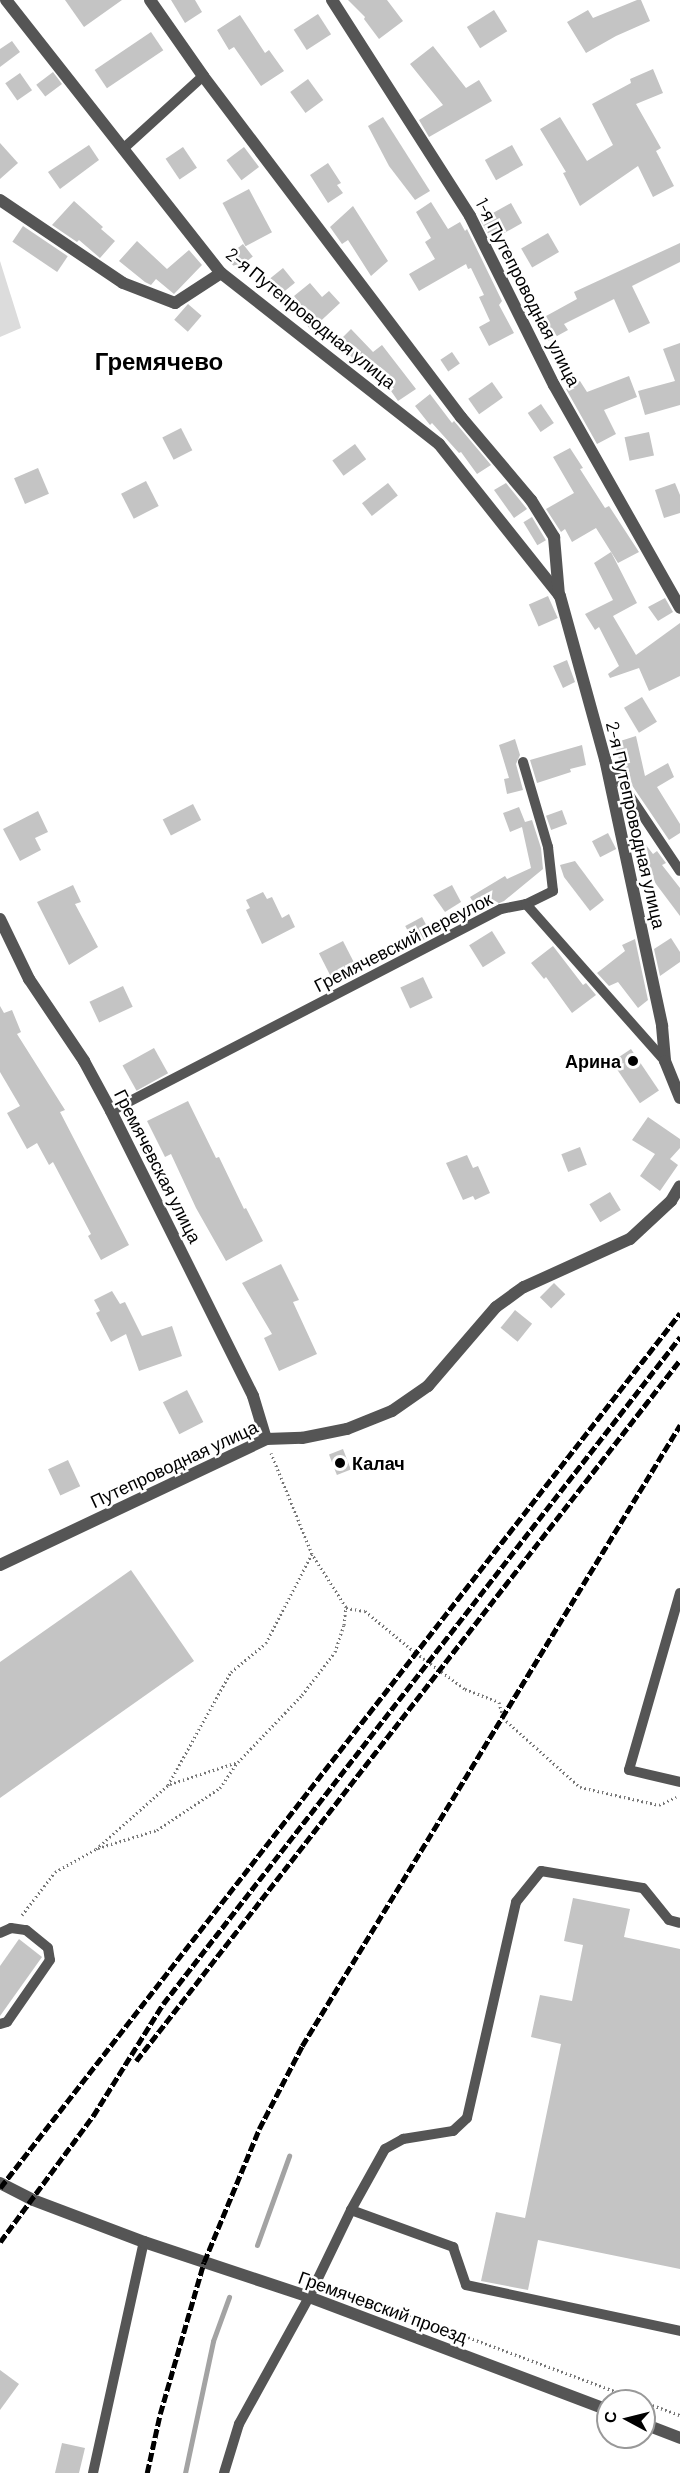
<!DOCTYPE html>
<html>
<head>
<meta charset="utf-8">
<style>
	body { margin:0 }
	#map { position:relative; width:680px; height:2473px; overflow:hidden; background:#fff; font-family:Barlow,sans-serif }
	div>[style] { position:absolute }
	.green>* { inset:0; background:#dcdcdc }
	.stream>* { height:5px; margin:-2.5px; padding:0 2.5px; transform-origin:2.5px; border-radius:2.5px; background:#a3a3a3 }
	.building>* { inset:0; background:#c4c4c4; transform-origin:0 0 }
	.path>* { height:3px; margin-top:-1.5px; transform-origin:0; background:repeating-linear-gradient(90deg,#777 0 1.5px,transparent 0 4.5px) }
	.service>* { height:10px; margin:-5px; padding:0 5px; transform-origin:5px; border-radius:5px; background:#555 }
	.minor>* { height:12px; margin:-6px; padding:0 6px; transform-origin:6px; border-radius:6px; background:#555 }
	.rail>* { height:4.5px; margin-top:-2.25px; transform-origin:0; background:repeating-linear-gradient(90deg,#000 0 9px,transparent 0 12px) }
	.dots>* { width:16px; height:16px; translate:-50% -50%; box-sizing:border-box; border:3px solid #fff; border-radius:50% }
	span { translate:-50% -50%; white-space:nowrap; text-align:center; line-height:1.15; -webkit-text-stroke:5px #fff; paint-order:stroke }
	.street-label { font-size:18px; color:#000 }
	.poi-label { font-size:18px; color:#000; font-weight:700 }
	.right { translate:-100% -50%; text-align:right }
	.left { translate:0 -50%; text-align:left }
	.district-label { font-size:24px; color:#000; font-weight:700 }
	.north { position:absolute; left:596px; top:2389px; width:60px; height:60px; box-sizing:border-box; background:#fff; border:2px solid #999; border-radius:50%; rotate:277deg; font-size:16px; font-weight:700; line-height:24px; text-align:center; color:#000 }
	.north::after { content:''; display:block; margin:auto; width:21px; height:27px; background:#000; clip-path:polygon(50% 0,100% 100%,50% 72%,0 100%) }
</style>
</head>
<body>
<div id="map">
	<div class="green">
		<i style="clip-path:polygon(0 261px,21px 328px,0 337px)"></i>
	</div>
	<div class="stream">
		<i style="left:257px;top:2245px;width:95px;rotate:-70.2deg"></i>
		<i style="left:185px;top:2473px;width:135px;rotate:-78deg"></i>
		<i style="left:213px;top:2341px;width:47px;rotate:-70deg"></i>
	</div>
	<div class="building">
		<i style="clip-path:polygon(65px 0,122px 0,84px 27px)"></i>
		<i style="clip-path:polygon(171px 0,195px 0,202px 12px,185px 23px)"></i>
		<i style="clip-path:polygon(348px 0,387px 0,403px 21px,379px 39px,364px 19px,365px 17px)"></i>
		<i style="clip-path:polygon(637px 0,641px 0,650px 21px,616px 36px,586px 53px,567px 22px,588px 10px,593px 18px)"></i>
		<i style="left:494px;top:10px;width:25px;height:32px;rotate:58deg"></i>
		<i style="left:318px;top:14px;width:24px;height:29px;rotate:57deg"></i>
		<i style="clip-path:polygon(240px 15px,265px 53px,269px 50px,284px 71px,261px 86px,234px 47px,229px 50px,217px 30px)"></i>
		<i style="left:151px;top:32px;width:22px;height:68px;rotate:56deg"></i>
		<i style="clip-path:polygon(12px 41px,20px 52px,0 67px,0 49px)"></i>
		<i style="clip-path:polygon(433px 46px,466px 88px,479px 80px,492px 101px,429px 137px,419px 120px,443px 105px,410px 64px)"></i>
		<i style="clip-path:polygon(653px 69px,663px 93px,636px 104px,661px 148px,656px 151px,674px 186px,653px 197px,638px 166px,580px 206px,563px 173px,566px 172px,540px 129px,560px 117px,587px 161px,613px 145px,592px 104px,631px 83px,630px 79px)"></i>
		<i style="left:53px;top:72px;width:15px;height:21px;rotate:53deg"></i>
		<i style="left:20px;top:73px;width:21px;height:18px;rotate:55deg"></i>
		<i style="left:308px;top:79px;width:26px;height:22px;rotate:54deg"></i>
		<i style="clip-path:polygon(383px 117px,430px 191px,415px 200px,389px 166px,368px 126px)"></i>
		<i style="clip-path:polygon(0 143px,18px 163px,0 179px)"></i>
		<i style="clip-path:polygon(89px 145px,99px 160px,60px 189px,48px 172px)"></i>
		<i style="left:512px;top:145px;width:23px;height:31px;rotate:61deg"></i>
		<i style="left:183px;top:147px;width:25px;height:21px;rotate:56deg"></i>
		<i style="left:244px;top:147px;width:25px;height:22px;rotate:53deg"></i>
		<i style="clip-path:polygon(328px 163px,341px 183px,337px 185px,343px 193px,328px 203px,310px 175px)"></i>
		<i style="left:249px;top:189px;width:49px;height:30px;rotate:62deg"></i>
		<i style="clip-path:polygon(74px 201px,103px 227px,101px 229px,115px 241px,100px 258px,79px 240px,77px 242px,52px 225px)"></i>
		<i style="clip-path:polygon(431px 202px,448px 229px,460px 222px,465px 231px,467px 229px,502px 301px,499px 305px,514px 333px,489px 346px,479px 327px,490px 321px,479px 297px,484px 295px,471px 268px,468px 269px,466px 264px,419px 291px,409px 274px,435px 259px,425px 242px,431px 238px,416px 212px)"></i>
		<i style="left:511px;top:203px;width:23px;height:35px;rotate:61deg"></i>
		<i style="clip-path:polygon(353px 206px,388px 261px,371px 276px,348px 240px,342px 244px,330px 227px)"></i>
		<i style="left:23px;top:226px;width:54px;height:19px;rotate:34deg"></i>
		<i style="left:548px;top:233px;width:22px;height:31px;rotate:60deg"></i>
		<i style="clip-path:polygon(137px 241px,167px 269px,189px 250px,202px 265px,174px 294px,156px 279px,151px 285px,145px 282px,119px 261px)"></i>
		<i style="clip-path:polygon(680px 243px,680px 262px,632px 286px,650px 323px,629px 333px,614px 299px,564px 324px,568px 330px,548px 341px,537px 321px,577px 299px,574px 292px)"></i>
		<i style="left:243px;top:244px;width:16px;height:21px;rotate:52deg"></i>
		<i style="left:283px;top:268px;width:19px;height:23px;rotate:51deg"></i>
		<i style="clip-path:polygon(310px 283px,322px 297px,329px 291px,340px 303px,311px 330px,300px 317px,306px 311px,294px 296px)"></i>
		<i style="left:188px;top:304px;width:18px;height:21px;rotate:41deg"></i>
		<i style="clip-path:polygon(351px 329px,373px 352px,382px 345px,416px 389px,398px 401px,375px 368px,367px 374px,338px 342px)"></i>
		<i style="clip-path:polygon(680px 343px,680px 405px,645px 415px,638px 391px,675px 381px,663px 349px)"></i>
		<i style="left:452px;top:352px;width:14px;height:14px;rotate:56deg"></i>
		<i style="clip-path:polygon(629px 376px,637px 397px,604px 410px,616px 434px,597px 444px,566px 389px,580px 381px,587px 392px)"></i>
		<i style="left:492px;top:382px;width:19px;height:29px;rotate:55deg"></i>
		<i style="clip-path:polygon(430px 394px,452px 423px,454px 421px,491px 465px,477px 474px,461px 452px,459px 453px,432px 423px,430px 425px,415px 406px)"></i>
		<i style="left:541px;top:404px;width:23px;height:16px;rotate:56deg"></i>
		<i style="left:181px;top:428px;width:25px;height:21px;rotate:63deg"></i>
		<i style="left:649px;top:432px;width:24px;height:25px;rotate:78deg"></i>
		<i style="left:355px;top:444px;width:19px;height:28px;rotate:54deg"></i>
		<i style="clip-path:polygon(570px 448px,583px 468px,580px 469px,605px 508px,609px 506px,639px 552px,618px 563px,596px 528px,572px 542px,565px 529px,561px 532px,546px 509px,574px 493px,553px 457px)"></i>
		<i style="left:38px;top:468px;width:28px;height:26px;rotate:67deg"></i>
		<i style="left:146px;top:481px;width:28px;height:28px;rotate:63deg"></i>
		<i style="left:388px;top:483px;width:16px;height:33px;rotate:52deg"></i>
		<i style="clip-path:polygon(506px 483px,527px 509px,514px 518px,494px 490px)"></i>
		<i style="clip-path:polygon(675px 483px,680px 495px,680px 513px,664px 518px,655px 490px)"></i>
		<i style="left:532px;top:517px;width:27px;height:10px;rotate:59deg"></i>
		<i style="clip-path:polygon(611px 552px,637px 603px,613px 616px,636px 655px,680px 623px,680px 676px,649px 691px,639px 668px,610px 678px,608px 674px,619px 666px,599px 627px,595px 630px,585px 614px,613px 600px,594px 563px)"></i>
		<i style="left:548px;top:596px;width:24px;height:21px;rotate:66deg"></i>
		<i style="clip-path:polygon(665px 598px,673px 612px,658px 621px,648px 607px)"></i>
		<i style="clip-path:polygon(567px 660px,575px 682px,563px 688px,553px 666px)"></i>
		<i style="left:642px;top:697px;width:29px;height:21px;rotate:59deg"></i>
		<i style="clip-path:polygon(636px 736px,645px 776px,668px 763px,674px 777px,657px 787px,680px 824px,680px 833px,669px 840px,623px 772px,614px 743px)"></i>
		<i style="clip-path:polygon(515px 739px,520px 755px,516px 764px,523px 790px,507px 794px,504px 779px,509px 778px,499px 745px)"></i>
		<i style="clip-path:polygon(582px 745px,586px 765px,570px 769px,571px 772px,537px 783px,530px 760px)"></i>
		<i style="left:193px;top:804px;width:18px;height:34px;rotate:63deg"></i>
		<i style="clip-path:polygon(519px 807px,525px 822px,532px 820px,541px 848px,543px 869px,504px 901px,479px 912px,470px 897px,505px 876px,507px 879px,531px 868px,522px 827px,510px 832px,503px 813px)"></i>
		<i style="left:562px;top:810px;width:15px;height:17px;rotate:70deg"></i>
		<i style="clip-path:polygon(38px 811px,48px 832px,35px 838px,41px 850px,20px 861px,3px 829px)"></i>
		<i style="left:608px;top:833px;width:18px;height:18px;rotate:63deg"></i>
		<i style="clip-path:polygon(639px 836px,653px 854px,657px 851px,666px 863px,662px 865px,680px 888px,680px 916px,656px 884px,632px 840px)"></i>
		<i style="clip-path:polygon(575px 861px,604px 900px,590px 911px,564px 877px,560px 865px)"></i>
		<i style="clip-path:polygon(73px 885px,81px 902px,75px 904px,98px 947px,69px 965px,37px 902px)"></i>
		<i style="clip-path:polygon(452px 885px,461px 902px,445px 912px,433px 895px)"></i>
		<i style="clip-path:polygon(263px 892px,267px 899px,272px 897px,282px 918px,289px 914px,295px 927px,262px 944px,246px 910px,250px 908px,246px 900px)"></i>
		<i style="left:422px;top:917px;width:21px;height:19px;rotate:62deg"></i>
		<i style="left:492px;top:931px;width:26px;height:27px;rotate:58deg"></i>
		<i style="clip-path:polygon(671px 938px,680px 952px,680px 962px,660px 976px,654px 949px)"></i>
		<i style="clip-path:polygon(635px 939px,648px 1000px,638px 1008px,618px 982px,609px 986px,597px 973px,625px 951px,622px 945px)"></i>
		<i style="left:343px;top:941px;width:34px;height:27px;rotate:63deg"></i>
		<i style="clip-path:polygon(553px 946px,583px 985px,586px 983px,596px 995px,572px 1013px,546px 977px,544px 979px,531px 963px)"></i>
		<i style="left:423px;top:977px;width:23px;height:25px;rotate:65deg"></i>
		<i style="left:123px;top:986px;width:23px;height:37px;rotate:65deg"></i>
		<i style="clip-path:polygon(0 1006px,4px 1013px,12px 1010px,21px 1032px,17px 1034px,65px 1110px,60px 1112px,129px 1245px,101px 1260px,88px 1236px,91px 1234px,53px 1162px,49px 1165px,37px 1143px,27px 1149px,7px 1113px,20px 1106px,0 1072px)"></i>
		<i style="left:154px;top:1048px;width:29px;height:36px;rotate:61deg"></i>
		<i style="left:631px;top:1049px;width:50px;height:23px;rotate:56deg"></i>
		<i style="clip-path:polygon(188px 1101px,216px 1158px,219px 1157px,244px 1209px,246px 1208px,263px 1241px,226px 1261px,196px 1208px,171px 1154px,165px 1157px,147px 1121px)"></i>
		<i style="clip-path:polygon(648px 1117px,680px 1139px,680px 1148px,670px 1159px,678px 1165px,660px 1191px,640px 1176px,655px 1154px,632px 1140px)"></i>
		<i style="left:580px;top:1147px;width:19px;height:20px;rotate:69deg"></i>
		<i style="clip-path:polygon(467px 1155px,473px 1168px,478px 1166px,490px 1193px,475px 1200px,473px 1196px,463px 1200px,446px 1163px)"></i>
		<i style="left:610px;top:1192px;width:21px;height:24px;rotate:59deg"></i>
		<i style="clip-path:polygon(281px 1264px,299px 1300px,293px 1302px,317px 1354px,279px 1371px,264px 1338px,272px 1334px,242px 1283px)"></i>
		<i style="left:554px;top:1283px;width:16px;height:20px;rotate:45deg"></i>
		<i style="clip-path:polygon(112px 1291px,120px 1304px,125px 1302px,142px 1336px,172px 1326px,182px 1356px,139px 1371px,126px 1334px,111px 1342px,96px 1313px,100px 1311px,94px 1300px)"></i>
		<i style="left:515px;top:1310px;width:22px;height:23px;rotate:39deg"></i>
		<i style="left:187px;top:1390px;width:36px;height:27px;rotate:63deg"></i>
		<i style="left:343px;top:1449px;width:22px;height:15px;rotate:69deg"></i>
		<i style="left:68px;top:1460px;width:29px;height:22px;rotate:65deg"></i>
		<i style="clip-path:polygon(131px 1570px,194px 1661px,0 1798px,0 1662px)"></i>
		<i style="clip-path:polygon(573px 1898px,630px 1909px,624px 1937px,680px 1949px,680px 2269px,538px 2240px,528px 2290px,481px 2281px,496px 2212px,525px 2218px,561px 2044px,531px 2037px,540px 1995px,572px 2001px,583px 1945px,564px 1941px)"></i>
		<i style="clip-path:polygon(19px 1939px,42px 1957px,0 2016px,0 1966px)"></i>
		<i style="clip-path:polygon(0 2370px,19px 2384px,0 2410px)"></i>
		<i style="clip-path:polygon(62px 2443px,85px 2448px,79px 2473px,55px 2473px)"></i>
	</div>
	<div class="path">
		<i style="left:346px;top:1608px;width:19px;rotate:9deg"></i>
		<i style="left:365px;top:1611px;width:66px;rotate:39.5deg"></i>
		<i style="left:416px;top:1653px;width:61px;rotate:36.3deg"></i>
		<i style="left:465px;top:1689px;width:36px;rotate:21deg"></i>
		<i style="left:499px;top:1702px;width:16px;rotate:76deg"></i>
		<i style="left:503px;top:1718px;width:103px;rotate:41.9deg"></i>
		<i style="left:580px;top:1787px;width:81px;rotate:12.8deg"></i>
		<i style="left:659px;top:1805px;width:19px;rotate:-25deg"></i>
		<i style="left:170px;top:1784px;width:71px;rotate:-17.9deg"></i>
		<i style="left:238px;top:1762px;width:93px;rotate:-46.3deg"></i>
		<i style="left:302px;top:1695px;width:54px;rotate:-52.5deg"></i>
		<i style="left:335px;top:1652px;width:28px;rotate:-72deg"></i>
		<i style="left:344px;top:1625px;width:18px;rotate:-84deg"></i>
		<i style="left:346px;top:1607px;width:63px;rotate:-122.7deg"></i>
		<i style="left:312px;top:1554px;width:109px;rotate:-112.1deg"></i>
		<i style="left:98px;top:1848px;width:62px;rotate:-17deg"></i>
		<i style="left:157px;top:1830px;width:76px;rotate:-33.7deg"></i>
		<i style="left:220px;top:1788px;width:30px;rotate:-56deg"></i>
		<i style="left:22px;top:1915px;width:54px;rotate:-52.5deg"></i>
		<i style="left:55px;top:1872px;width:47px;rotate:-29.3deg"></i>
		<i style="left:96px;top:1849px;width:96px;rotate:-41.6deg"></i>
		<i style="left:168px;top:1785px;width:129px;rotate:-60.9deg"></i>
		<i style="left:231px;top:1672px;width:45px;rotate:-39.6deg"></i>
		<i style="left:266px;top:1643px;width:100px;rotate:-62.7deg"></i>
		<i style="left:329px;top:2286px;width:333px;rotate:20.2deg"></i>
		<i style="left:644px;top:2402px;width:38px;rotate:20deg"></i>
	</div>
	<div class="service">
		<i style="left:124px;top:148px;width:107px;rotate:-42.3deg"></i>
		<i style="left:523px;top:762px;width:89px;rotate:73.6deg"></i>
		<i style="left:548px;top:847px;width:44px;rotate:83.5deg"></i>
		<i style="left:553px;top:891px;width:30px;rotate:154deg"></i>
		<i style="left:607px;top:762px;width:131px;rotate:56.2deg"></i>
		<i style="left:111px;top:1111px;width:439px;rotate:-27.4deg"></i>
		<i style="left:501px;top:909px;width:25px;rotate:-11deg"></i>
		<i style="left:526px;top:904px;width:210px;rotate:48.5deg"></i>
		<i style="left:680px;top:1593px;width:184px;rotate:106.1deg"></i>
		<i style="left:629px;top:1770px;width:52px;rotate:13.2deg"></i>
		<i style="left:0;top:1933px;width:12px;rotate:-24deg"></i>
		<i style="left:11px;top:1928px;width:15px;rotate:8deg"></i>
		<i style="left:26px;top:1930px;width:28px;rotate:39deg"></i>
		<i style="left:48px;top:1948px;width:12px;rotate:81deg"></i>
		<i style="left:50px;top:1960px;width:75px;rotate:124.7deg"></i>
		<i style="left:7px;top:2022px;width:7px;rotate:164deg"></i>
		<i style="left:351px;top:2210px;width:109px;rotate:19.9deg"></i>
		<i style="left:453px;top:2247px;width:40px;rotate:71.1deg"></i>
		<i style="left:466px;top:2285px;width:219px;rotate:12.1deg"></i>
		<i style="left:93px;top:2473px;width:237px;rotate:-77.6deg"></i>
		<i style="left:224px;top:2473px;width:51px;rotate:-73deg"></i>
		<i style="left:239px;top:2424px;width:145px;rotate:-61.1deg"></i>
		<i style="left:309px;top:2297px;width:97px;rotate:-64.2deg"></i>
		<i style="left:351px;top:2210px;width:70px;rotate:-60.9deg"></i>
		<i style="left:385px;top:2149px;width:21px;rotate:-29deg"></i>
		<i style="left:403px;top:2139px;width:51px;rotate:-9.1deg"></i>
		<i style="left:453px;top:2131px;width:19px;rotate:-43deg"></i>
		<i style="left:467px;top:2118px;width:221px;rotate:-77.2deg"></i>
		<i style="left:516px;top:1902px;width:40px;rotate:-51deg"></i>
		<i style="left:541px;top:1871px;width:103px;rotate:9.5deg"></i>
		<i style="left:643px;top:1888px;width:41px;rotate:50.9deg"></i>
		<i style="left:669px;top:1920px;width:11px;rotate:15deg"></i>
	</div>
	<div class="minor">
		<i style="left:6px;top:0;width:347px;rotate:51.8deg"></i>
		<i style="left:221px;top:273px;width:277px;rotate:38.1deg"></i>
		<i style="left:439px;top:444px;width:194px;rotate:51.5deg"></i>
		<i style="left:560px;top:596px;width:169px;rotate:74.6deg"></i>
		<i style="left:605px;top:759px;width:273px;rotate:77.9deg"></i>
		<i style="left:662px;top:1026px;width:35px;rotate:85deg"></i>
		<i style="left:665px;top:1061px;width:40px;rotate:68deg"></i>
		<i style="left:150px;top:0;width:93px;rotate:55.1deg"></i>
		<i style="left:203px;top:76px;width:428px;rotate:52.9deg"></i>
		<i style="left:461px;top:417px;width:109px;rotate:49.9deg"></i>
		<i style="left:531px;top:500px;width:44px;rotate:58.1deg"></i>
		<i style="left:554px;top:537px;width:58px;rotate:85.1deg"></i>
		<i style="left:332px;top:0;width:256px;rotate:57.4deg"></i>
		<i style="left:470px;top:216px;width:189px;rotate:63.6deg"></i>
		<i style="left:554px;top:385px;width:256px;rotate:60.5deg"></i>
		<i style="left:0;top:200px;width:148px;rotate:34deg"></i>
		<i style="left:123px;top:283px;width:56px;rotate:21deg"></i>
		<i style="left:175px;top:303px;width:55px;rotate:-33.1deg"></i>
		<i style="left:0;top:919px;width:67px;rotate:64.2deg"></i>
		<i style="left:29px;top:979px;width:99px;rotate:56.1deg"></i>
		<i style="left:84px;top:1061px;width:57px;rotate:61.6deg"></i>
		<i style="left:111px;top:1111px;width:318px;rotate:63.5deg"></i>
		<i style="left:253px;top:1396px;width:45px;rotate:73.2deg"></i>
		<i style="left:0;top:1565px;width:294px;rotate:-25.3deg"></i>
		<i style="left:266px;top:1439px;width:36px;rotate:-2deg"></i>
		<i style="left:302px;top:1438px;width:46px;rotate:-11.3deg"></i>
		<i style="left:347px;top:1429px;width:48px;rotate:-21.8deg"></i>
		<i style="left:392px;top:1411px;width:44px;rotate:-34.8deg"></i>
		<i style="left:428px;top:1386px;width:104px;rotate:-49.3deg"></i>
		<i style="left:496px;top:1307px;width:34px;rotate:-36deg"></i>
		<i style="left:524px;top:1287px;width:116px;rotate:-24.4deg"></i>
		<i style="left:630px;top:1239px;width:56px;rotate:-42.8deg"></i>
		<i style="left:671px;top:1201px;width:17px;rotate:-59deg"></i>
		<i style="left:0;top:2183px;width:37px;rotate:27deg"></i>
		<i style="left:33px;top:2200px;width:119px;rotate:20.7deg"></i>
		<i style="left:144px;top:2242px;width:174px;rotate:18.4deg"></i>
		<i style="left:309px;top:2297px;width:320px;rotate:20.7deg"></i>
		<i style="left:644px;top:2424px;width:39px;rotate:21deg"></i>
	</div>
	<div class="rail">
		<i style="left:136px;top:2061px;width:887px;rotate:-52.19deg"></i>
		<i style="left:0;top:2188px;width:1108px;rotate:-52.15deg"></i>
		<i style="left:0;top:2242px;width:157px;rotate:-53.6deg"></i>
		<i style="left:93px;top:2116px;width:132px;rotate:-58deg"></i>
		<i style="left:163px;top:2004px;width:844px;rotate:-52.22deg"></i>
		<i style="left:147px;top:2473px;width:60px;rotate:-77.6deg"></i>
		<i style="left:160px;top:2414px;width:158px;rotate:-73.9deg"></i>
		<i style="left:204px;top:2262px;width:144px;rotate:-67.5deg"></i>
		<i style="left:259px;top:2129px;width:93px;rotate:-62.6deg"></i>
		<i style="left:302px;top:2046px;width:727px;rotate:-58.67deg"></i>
	</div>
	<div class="dots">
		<i style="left:633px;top:1061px;background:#000"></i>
		<i style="left:340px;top:1463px;background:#000"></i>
	</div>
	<div class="street-label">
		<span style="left:528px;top:292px;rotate:63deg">1-я Путепроводная улица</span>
		<span style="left:311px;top:318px;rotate:39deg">2-я Путепроводная улица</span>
		<span style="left:636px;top:825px;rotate:77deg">2-я Путепроводная улица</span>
		<span style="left:403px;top:942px;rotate:-27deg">Гремячевский переулок</span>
		<span style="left:158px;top:1166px;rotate:63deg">Гремячевская улица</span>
		<span style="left:174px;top:1464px;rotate:-25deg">Путепроводная улица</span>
		<span style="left:383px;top:2307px;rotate:20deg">Гремячевский проезд</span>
	</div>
	<div class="poi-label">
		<span class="right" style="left:621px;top:1061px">Арина</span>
		<span class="left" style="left:352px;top:1463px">Калач</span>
	</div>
	<div class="district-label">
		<span style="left:159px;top:361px">Гремячево</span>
	</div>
	<div class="north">С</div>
</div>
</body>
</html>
